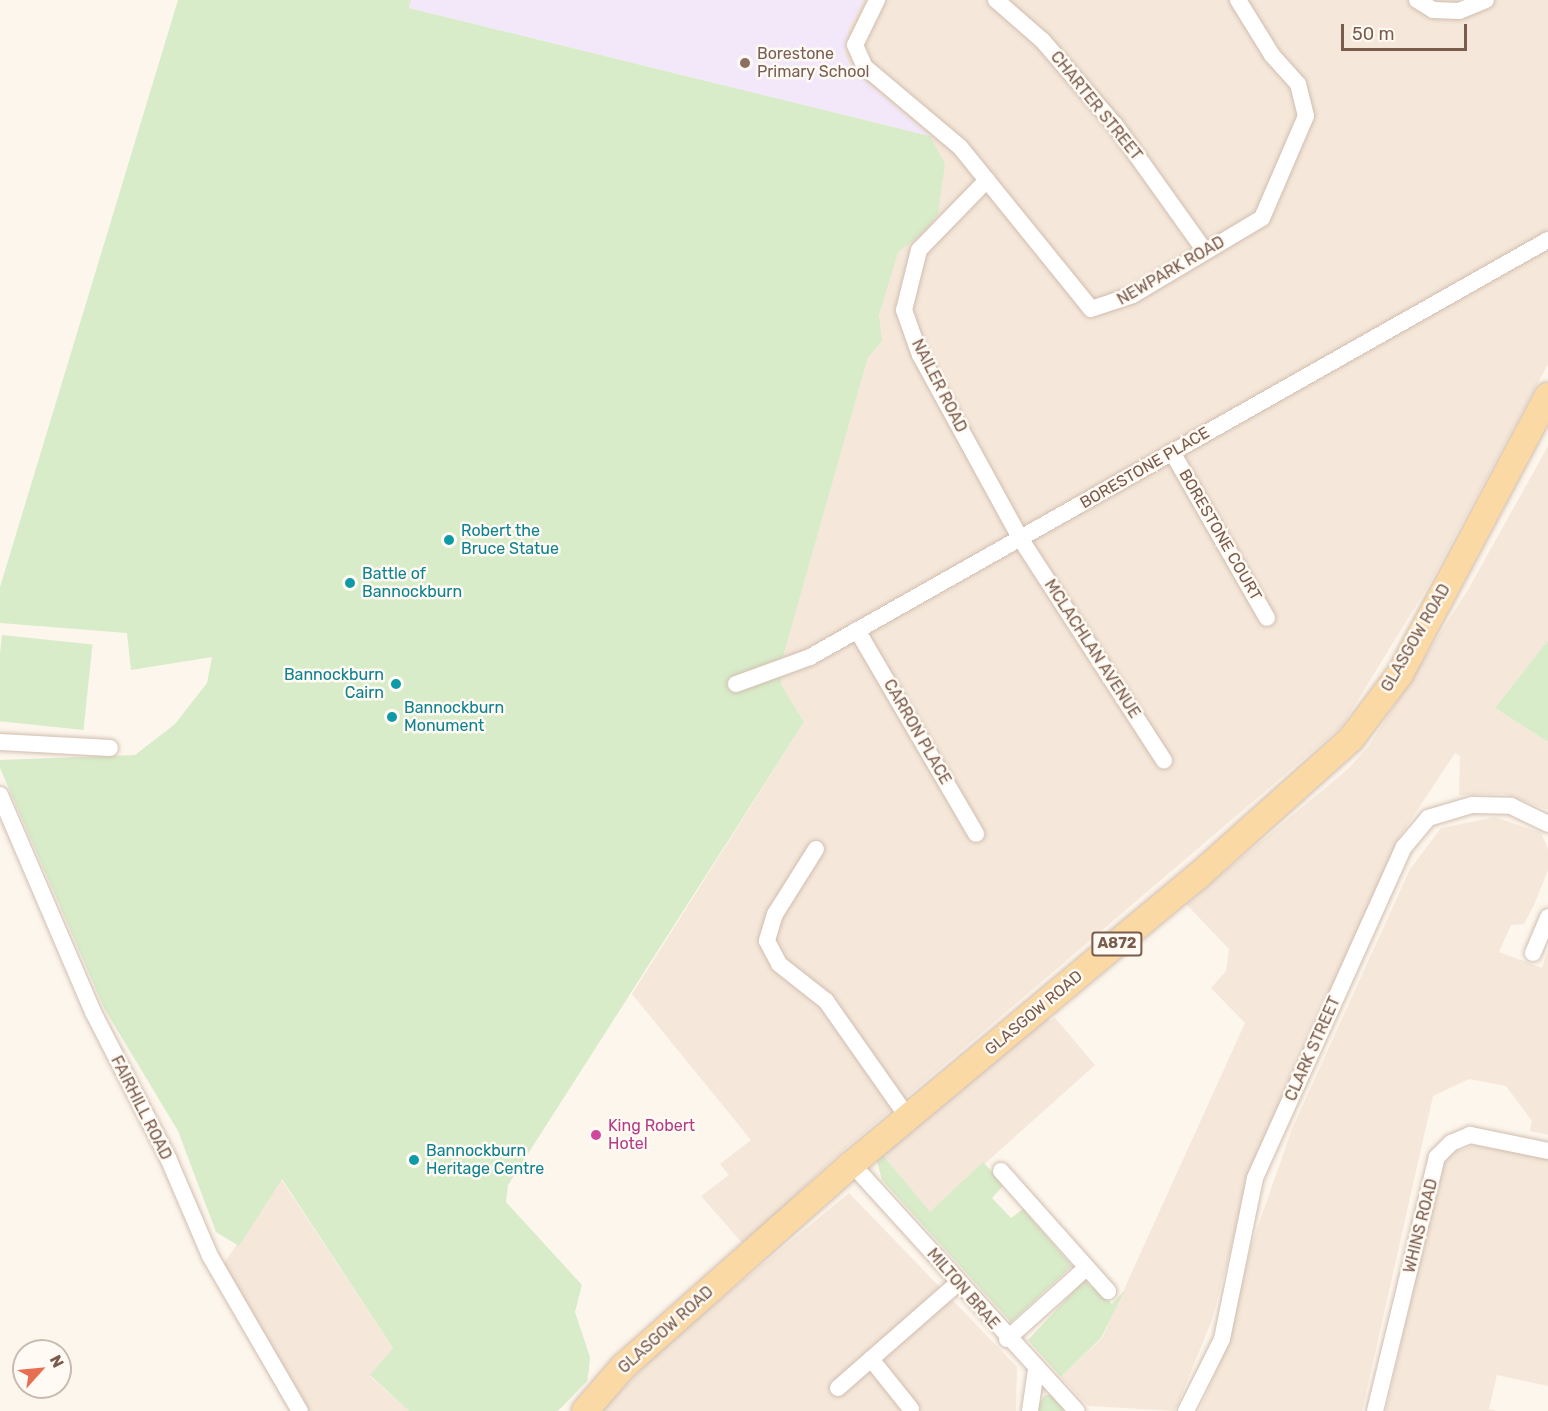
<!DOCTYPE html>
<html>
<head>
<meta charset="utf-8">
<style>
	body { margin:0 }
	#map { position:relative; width:1548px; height:1411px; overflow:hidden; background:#fdf6ec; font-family:Rubik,sans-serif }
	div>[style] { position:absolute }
	.residential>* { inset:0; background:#f5e8da }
	.education>* { inset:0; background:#f3e8fa }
	.green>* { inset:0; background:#d8ecc9; transform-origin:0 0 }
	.roads { filter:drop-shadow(0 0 2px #d1beb0) drop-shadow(0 0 2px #d1beb0) }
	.street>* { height:16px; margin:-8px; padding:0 8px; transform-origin:8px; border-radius:8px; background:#fff }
	.primary>* { height:26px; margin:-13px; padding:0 13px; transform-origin:13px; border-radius:13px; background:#fbd9a5 }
	.dots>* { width:16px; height:16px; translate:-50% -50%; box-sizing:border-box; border:3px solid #fffaf3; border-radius:50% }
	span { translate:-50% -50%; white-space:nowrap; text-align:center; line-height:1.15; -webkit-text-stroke:5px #fffaf3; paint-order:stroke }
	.shield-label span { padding:2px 4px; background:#fffaf3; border:2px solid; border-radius:4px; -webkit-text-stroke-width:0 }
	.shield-label { font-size:15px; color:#7a5c4d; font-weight:700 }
	.education-label { font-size:16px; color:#785e54 }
	.left { translate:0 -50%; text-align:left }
	.street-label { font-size:16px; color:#7a5c4d }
	.culture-label { font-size:16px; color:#0d838f }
	.right { translate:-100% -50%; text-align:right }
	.hotel-label { font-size:16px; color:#b23c85 }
	.north { position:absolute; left:12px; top:1339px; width:60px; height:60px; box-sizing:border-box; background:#fffaf3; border:2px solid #cabbb1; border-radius:50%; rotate:63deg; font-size:16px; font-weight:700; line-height:24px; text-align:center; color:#7a5c4d }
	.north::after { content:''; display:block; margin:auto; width:21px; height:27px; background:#e76f51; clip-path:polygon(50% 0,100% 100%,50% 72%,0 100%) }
	.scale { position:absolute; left:1341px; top:24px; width:126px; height:27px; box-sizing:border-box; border:3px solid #7a5c4d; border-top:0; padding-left:8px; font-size:18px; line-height:21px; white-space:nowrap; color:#7a5c4d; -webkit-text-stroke:4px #fffaf3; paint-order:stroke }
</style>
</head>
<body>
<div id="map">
	<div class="residential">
		<i style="clip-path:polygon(864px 0,1548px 0,1548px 364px,1428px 586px,1342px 726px,831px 1161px,744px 1245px,701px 1196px,729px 1175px,720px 1164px,751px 1140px,632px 994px,804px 722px,781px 684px,783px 657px,930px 136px,852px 70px,845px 55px,848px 30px)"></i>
		<i style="clip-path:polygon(1548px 446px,1548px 640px,1495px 708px,1548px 742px,1548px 810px,1505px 794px,1459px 795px,1460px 756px,1455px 753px,1399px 838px,1254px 1161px,1212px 1320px,1175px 1411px,1088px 1406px,1061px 1377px,1102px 1338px,1245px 1023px,1211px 988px,1226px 971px,1229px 949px,1186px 904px,1348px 769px,1368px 747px,1469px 588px)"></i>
		<i style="clip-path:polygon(1495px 817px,1541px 833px,1548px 849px,1548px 870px,1534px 905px,1524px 924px,1511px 925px,1499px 952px,1542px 968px,1548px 950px,1548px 1135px,1530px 1131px,1532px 1121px,1506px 1086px,1469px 1079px,1433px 1096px,1362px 1411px,1199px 1411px,1225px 1351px,1251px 1246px,1292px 1129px,1410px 869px,1441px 828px)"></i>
		<i style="clip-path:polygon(1045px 1015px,1050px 1021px,1055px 1018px,1095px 1065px,930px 1213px,883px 1155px)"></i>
		<i style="clip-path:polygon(1476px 1145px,1548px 1159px,1548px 1386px,1497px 1375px,1489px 1409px,1497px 1411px,1386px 1411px,1441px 1168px,1452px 1153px)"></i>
		<i style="clip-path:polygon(281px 1179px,393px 1348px,370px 1376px,409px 1411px,289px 1411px,214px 1278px)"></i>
		<i style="clip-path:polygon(849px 1193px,1017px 1367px,1016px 1411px,601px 1411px,664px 1346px)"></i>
	</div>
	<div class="education">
		<i style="clip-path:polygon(411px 0,864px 0,848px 30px,845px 55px,852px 70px,930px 136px,409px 8px)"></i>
	</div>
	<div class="green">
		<i style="clip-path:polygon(178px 0,411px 0,409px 8px,930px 136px,945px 164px,938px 214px,924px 232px,898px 252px,879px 316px,882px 341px,868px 357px,783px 657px,781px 684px,804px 722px,508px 1185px,506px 1202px,582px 1285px,575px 1312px,590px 1357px,589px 1370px,587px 1381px,558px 1411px,409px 1411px,370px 1375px,393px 1348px,282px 1179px,239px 1246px,216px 1232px,178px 1131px,104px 1008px,0 768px,0 760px,135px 755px,175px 724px,207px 683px,212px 657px,131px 670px,127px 633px,0 623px,0 587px)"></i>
		<i style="left:2px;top:635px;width:91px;height:86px;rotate:6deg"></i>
		<i style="clip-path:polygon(1548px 640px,1548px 742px,1495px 708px)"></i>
		<i style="clip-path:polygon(883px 1155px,930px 1212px,983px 1162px,1004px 1185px,992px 1198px,1011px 1218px,1023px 1209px,1072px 1266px,1011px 1322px,882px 1180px,877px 1161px)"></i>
		<i style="clip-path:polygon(1084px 1280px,1112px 1304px,1125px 1290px,1101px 1338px,1061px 1377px,1028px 1340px)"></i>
		<i style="clip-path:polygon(1045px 1395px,1051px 1395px,1066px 1411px,1034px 1411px)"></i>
	</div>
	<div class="roads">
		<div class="street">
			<i style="left:877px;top:0;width:50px;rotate:116.1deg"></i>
			<i style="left:855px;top:45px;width:24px;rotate:66deg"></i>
			<i style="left:865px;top:67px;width:124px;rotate:40.1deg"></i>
			<i style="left:960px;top:147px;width:208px;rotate:51deg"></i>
			<i style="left:1091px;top:309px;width:44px;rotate:-18.4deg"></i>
			<i style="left:1133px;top:295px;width:150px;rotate:-30.8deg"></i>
			<i style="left:1262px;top:218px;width:111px;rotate:-66.7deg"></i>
			<i style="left:1306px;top:116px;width:33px;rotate:-104deg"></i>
			<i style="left:1298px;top:84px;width:39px;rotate:-132deg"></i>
			<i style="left:1272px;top:55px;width:65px;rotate:-121.7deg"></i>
			<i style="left:996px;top:0;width:62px;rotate:41.1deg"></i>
			<i style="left:1043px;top:41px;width:111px;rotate:49.4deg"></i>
			<i style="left:1115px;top:125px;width:155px;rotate:54.5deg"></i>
			<i style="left:1417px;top:0;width:19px;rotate:32deg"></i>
			<i style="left:1433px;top:10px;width:26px;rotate:2deg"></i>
			<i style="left:1459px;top:11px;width:29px;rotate:-22deg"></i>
			<i style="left:987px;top:180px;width:98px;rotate:134.2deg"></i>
			<i style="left:919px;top:250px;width:62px;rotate:104deg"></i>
			<i style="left:904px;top:310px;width:48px;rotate:70.4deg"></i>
			<i style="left:920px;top:355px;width:209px;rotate:61.3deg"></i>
			<i style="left:1020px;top:538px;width:265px;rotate:57.1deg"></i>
			<i style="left:1172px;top:452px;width:191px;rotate:60.2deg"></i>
			<i style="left:857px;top:630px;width:236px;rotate:59.7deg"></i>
			<i style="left:736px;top:684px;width:79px;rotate:-20deg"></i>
			<i style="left:810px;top:657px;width:848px;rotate:-29.47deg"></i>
			<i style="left:0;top:742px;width:110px;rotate:3.1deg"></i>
			<i style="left:0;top:795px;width:238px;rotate:66.8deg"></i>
			<i style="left:94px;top:1014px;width:162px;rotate:62.8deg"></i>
			<i style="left:168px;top:1158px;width:107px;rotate:66.8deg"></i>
			<i style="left:210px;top:1256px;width:179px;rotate:59.9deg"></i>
			<i style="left:816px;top:849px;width:77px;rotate:122.2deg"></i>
			<i style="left:775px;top:914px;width:28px;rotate:107deg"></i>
			<i style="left:767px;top:941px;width:26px;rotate:62deg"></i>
			<i style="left:779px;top:964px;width:60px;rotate:38.2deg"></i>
			<i style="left:826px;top:1001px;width:144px;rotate:54.9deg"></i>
			<i style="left:1533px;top:953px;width:39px;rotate:-67deg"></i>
			<i style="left:852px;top:1164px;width:334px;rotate:47.7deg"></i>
			<i style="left:1001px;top:1171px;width:161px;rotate:48.3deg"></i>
			<i style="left:1007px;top:1339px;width:106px;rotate:-41.9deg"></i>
			<i style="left:871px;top:1359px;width:64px;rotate:51.3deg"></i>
			<i style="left:838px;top:1388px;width:159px;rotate:-41.2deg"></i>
			<i style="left:1030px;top:1411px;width:41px;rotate:-81.7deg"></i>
			<i style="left:1186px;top:1411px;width:80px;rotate:-63.4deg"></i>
			<i style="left:1222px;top:1339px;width:164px;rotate:-78.4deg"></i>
			<i style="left:1255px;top:1178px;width:363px;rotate:-65.8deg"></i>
			<i style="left:1404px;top:847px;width:38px;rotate:-50deg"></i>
			<i style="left:1428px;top:818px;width:46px;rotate:-16.5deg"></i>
			<i style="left:1472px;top:805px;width:39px;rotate:1deg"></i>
			<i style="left:1511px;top:806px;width:41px;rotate:25.9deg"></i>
			<i style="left:1375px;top:1411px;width:261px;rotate:-76.3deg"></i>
			<i style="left:1437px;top:1157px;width:20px;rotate:-45deg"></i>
			<i style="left:1451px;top:1143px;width:21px;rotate:-23deg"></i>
			<i style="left:1470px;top:1135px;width:80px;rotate:11.6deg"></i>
		</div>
		<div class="primary">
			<i style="left:585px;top:1411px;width:58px;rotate:-49.2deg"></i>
			<i style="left:623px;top:1367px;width:306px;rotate:-41.6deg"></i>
			<i style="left:852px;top:1164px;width:449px;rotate:-39.8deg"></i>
			<i style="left:1197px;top:877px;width:207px;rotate:-41.9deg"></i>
			<i style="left:1351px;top:739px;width:81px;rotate:-53deg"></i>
			<i style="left:1400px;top:674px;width:315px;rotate:-62deg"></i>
		</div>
	</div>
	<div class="dots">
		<i style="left:745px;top:63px;background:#8d6e63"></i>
		<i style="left:449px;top:540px;background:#0f9aa8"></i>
		<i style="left:350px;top:583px;background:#0f9aa8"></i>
		<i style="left:396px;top:684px;background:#0f9aa8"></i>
		<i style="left:392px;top:717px;background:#0f9aa8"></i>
		<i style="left:596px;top:1135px;background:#d1479c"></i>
		<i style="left:414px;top:1160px;background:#0f9aa8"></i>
	</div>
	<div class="shield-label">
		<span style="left:1117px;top:944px">A872</span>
	</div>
	<div class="education-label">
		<span class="left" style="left:757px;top:63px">Borestone<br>Primary School</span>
	</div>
	<div class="street-label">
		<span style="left:1096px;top:106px;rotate:51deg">CHARTER STREET</span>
		<span style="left:1171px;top:271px;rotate:-30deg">NEWPARK ROAD</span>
		<span style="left:939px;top:386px;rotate:63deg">NAILER ROAD</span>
		<span style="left:1145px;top:468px;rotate:-30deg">BORESTONE PLACE</span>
		<span style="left:1220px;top:535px;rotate:60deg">BORESTONE COURT</span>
		<span style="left:1416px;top:638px;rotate:-60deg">GLASGOW ROAD</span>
		<span style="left:1092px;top:649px;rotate:57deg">MCLACHLAN AVENUE</span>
		<span style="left:917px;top:732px;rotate:60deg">CARRON PLACE</span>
		<span style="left:1034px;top:1013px;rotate:-40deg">GLASGOW ROAD</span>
		<span style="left:1313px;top:1049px;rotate:-66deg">CLARK STREET</span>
		<span style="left:141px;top:1108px;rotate:63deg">FAIRHILL ROAD</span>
		<span style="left:1421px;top:1226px;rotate:-76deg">WHINS ROAD</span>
		<span style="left:963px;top:1289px;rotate:49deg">MILTON BRAE</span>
		<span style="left:666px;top:1330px;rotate:-42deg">GLASGOW ROAD</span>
	</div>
	<div class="culture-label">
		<span class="left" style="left:461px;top:540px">Robert the<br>Bruce Statue</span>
		<span class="left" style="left:362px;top:583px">Battle of<br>Bannockburn</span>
		<span class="right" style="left:384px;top:684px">Bannockburn<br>Cairn</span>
		<span class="left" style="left:404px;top:717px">Bannockburn<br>Monument</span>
		<span class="left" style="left:426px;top:1160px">Bannockburn<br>Heritage Centre</span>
	</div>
	<div class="hotel-label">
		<span class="left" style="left:608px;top:1135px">King Robert<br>Hotel</span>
	</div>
	<div class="north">N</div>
	<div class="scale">50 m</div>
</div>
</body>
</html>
